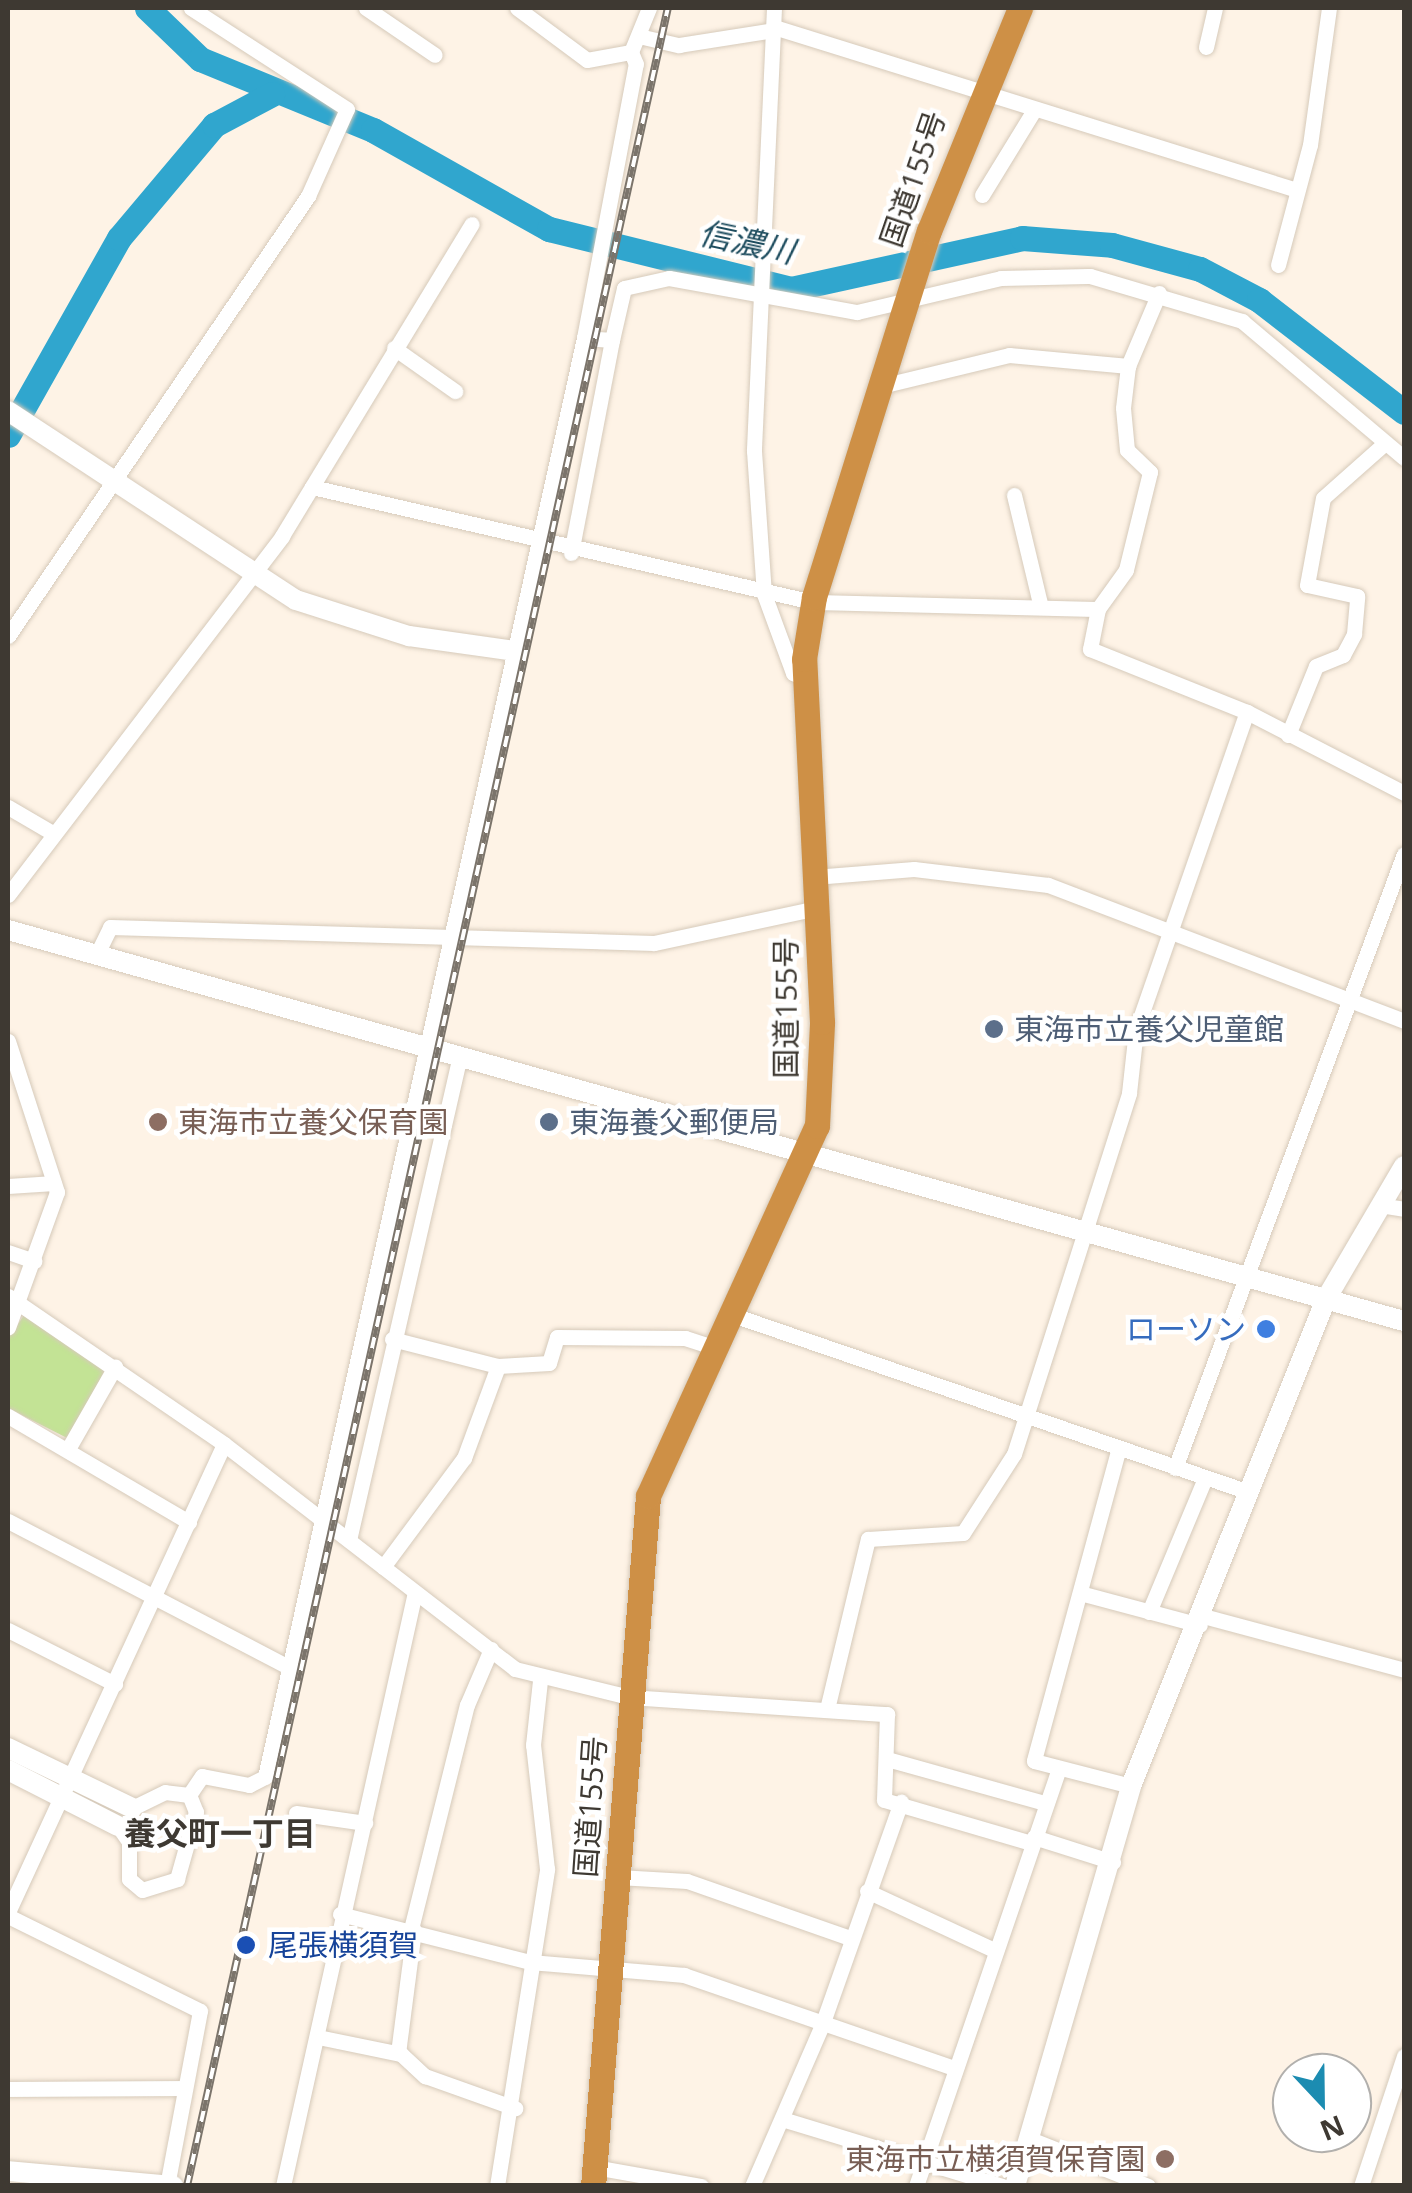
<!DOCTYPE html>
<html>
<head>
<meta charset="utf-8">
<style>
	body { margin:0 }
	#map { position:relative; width:1412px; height:2193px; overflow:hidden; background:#fef3e6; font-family:"Open Sans","Noto Sans JP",sans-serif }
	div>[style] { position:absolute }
	.green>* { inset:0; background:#c3e395 }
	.river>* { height:25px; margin:-12.5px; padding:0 12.5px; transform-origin:12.5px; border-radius:12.5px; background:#30a6ce }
	.roads { filter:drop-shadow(0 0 2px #d6caba) drop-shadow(0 0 2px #d6caba) }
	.minor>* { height:15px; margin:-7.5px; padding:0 7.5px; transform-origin:7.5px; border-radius:7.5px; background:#fff }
	.tertiary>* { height:20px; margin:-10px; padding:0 10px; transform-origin:10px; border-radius:10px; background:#fff }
	.trunk>* { height:25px; margin:-12.5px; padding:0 12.5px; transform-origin:12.5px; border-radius:12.5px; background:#ce9046 }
	.rail>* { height:8px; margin-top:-4px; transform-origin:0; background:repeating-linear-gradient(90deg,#fff 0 11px,#7b746b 0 22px); box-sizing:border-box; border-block:2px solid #7b746b }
	.dots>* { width:28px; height:28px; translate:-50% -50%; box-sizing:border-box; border:5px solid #fff; border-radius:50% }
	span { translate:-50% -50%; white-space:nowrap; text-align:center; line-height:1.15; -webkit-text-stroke:9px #fff; paint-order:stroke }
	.street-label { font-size:30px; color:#3e3932 }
	.service-label { font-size:30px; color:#4e5e75 }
	.left { translate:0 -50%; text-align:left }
	.education-label { font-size:30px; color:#785e54 }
	.right { translate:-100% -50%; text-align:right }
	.shop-label { font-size:30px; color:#366cbe }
	.transit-label { font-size:30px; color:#164399 }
	.water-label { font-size:32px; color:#1d4c5e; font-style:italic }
	.neighbourhood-label { font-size:32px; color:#3e3932; font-weight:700 }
	.frame { position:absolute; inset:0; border:10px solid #3e3932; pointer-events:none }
	.north { position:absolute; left:1272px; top:2053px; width:100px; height:100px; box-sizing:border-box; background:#fff; border:2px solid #b2b0ad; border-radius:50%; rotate:158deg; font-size:28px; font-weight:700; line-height:40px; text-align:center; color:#3e3932 }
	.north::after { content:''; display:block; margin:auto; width:35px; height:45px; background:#1c8cb1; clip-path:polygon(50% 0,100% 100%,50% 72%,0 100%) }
</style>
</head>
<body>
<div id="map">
	<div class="green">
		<i style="clip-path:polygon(26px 1312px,106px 1368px,69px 1439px,8px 1408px,8px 1339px)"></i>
	</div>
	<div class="river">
		<i style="left:147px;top:8px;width:74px;rotate:43.9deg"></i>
		<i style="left:200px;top:59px;width:187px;rotate:22.3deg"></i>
		<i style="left:373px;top:130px;width:202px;rotate:29.4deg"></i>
		<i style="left:549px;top:229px;width:249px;rotate:13.9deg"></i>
		<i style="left:791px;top:289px;width:237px;rotate:-12.4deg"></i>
		<i style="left:1022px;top:238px;width:90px;rotate:4.4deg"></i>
		<i style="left:1112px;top:245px;width:91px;rotate:15.3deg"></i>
		<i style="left:1200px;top:269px;width:67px;rotate:27.7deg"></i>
		<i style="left:1259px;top:300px;width:183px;rotate:37.7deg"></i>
		<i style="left:8px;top:435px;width:226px;rotate:-60.6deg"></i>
		<i style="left:119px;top:238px;width:148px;rotate:-49.9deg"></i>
		<i style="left:214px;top:125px;width:66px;rotate:-28.1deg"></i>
	</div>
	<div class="roads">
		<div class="minor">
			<i style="left:366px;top:8px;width:83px;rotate:34.3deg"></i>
			<i style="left:517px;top:8px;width:87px;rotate:36.6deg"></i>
			<i style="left:587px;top:60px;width:45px;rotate:-10.3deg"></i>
			<i style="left:631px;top:52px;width:48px;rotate:-67.8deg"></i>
			<i style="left:774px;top:8px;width:443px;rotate:92.6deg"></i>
			<i style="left:754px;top:451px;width:143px;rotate:86deg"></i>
			<i style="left:764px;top:594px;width:84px;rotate:69.8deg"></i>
			<i style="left:793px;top:673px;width:13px;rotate:23deg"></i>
			<i style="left:774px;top:27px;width:548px;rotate:17.31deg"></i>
			<i style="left:643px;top:37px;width:37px;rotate:13deg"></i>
			<i style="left:679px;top:45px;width:96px;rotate:-9deg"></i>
			<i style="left:1206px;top:47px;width:40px;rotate:-77deg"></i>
			<i style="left:982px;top:195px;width:100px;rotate:-58.5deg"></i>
			<i style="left:1278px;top:265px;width:124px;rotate:-75.1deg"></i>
			<i style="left:1310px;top:145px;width:138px;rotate:-82.1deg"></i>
			<i style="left:1159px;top:293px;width:79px;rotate:113deg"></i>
			<i style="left:1128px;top:366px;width:42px;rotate:96.8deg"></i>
			<i style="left:1123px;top:408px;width:42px;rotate:84.6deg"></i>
			<i style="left:1127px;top:450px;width:32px;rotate:44deg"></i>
			<i style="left:1150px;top:472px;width:101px;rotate:103.8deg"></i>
			<i style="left:1126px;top:570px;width:48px;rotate:125.7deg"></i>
			<i style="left:1098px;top:609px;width:41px;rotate:101.3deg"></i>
			<i style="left:1090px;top:649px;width:169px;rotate:21.9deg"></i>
			<i style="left:1247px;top:712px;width:177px;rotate:27.3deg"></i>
			<i style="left:584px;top:338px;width:28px;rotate:4deg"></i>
			<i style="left:612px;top:340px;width:53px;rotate:-77deg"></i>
			<i style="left:624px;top:288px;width:46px;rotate:-12.5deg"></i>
			<i style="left:669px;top:278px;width:191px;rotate:10.3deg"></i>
			<i style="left:857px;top:312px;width:148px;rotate:-13.3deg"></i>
			<i style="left:1001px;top:278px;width:89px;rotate:-1.3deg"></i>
			<i style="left:1090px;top:276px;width:159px;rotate:16.5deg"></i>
			<i style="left:1242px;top:321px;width:212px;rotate:40.2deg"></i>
			<i style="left:394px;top:348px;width:75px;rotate:35.2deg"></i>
			<i style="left:877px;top:387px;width:136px;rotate:-13.6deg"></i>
			<i style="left:1009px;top:355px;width:120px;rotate:5.3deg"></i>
			<i style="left:312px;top:487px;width:514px;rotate:12.93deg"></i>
			<i style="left:813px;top:602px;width:285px;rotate:1.4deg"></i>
			<i style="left:1014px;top:495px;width:111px;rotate:76.5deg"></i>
			<i style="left:571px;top:553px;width:217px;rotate:-79.1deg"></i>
			<i style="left:8px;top:636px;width:533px;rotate:-55.71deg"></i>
			<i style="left:308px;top:196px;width:95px;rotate:-65.9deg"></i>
			<i style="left:347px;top:109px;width:186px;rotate:-147.1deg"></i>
			<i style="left:1288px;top:735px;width:74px;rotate:-67.9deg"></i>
			<i style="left:1316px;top:666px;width:29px;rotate:-22deg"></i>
			<i style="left:1343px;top:655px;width:24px;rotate:-62deg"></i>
			<i style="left:1354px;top:634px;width:38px;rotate:-85deg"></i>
			<i style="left:1357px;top:596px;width:51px;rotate:-167.6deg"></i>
			<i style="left:1307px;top:585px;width:88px;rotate:-79.6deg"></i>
			<i style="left:1323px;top:498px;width:80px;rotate:-41.5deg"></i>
			<i style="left:8px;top:807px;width:50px;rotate:30.2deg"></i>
			<i style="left:814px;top:877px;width:100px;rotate:-4.6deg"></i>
			<i style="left:914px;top:869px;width:135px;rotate:6.8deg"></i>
			<i style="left:1048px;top:885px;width:381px;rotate:20.9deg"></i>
			<i style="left:8px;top:895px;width:452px;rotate:-52.6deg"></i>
			<i style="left:282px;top:536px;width:365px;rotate:-58.7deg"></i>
			<i style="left:97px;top:954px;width:30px;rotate:-64deg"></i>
			<i style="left:110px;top:927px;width:544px;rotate:1.68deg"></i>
			<i style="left:654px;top:943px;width:167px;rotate:-12.1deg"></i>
			<i style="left:8px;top:1041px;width:159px;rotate:72deg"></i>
			<i style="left:57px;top:1192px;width:144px;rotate:109.9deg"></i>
			<i style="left:8px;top:1186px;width:46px;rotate:-3.7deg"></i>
			<i style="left:1386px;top:1206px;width:18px;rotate:9deg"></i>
			<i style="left:8px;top:1252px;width:28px;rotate:19deg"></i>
			<i style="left:8px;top:1296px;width:262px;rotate:34.4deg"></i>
			<i style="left:224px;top:1444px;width:368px;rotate:37.7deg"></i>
			<i style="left:515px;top:1669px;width:117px;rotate:13.8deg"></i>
			<i style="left:629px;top:1697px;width:259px;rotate:3.8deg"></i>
			<i style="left:887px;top:1714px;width:86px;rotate:92deg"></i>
			<i style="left:884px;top:1800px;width:153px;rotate:16.3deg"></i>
			<i style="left:733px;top:1315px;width:542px;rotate:18.94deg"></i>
			<i style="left:392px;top:1339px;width:109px;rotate:14.3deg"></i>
			<i style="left:498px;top:1366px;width:51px;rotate:-3.4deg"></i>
			<i style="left:549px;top:1363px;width:27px;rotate:-73deg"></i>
			<i style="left:557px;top:1337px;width:128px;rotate:0.4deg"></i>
			<i style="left:685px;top:1338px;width:32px;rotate:18deg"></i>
			<i style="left:8px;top:1416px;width:210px;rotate:30.4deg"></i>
			<i style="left:68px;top:1449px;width:95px;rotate:-60.2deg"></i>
			<i style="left:1118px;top:1451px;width:321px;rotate:105.2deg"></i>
			<i style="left:1034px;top:1761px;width:100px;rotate:14.5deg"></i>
			<i style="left:1175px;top:1468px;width:655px;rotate:-69.55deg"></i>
			<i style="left:8px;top:1521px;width:318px;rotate:27.5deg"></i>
			<i style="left:349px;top:1540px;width:496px;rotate:-77.1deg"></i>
			<i style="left:383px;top:1567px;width:136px;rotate:-53.4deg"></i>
			<i style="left:464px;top:1458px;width:98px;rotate:-69.7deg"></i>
			<i style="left:1080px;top:1593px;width:124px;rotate:14.9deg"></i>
			<i style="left:1149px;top:1612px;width:145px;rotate:-67.3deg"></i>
			<i style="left:1203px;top:1616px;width:208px;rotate:15deg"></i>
			<i style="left:8px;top:1630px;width:120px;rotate:26.8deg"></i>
			<i style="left:828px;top:1705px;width:171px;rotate:-76.5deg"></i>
			<i style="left:868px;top:1539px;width:95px;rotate:-3.6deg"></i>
			<i style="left:963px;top:1533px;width:94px;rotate:-57.2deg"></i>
			<i style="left:1014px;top:1454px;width:379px;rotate:-72.3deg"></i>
			<i style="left:1129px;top:1093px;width:63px;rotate:-83.7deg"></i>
			<i style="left:1136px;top:1030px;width:337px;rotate:-70.8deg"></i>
			<i style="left:887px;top:1759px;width:164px;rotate:15.6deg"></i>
			<i style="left:189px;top:1795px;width:23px;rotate:-56deg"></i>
			<i style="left:202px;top:1776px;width:48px;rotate:10.8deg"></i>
			<i style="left:249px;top:1785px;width:18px;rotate:-27deg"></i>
			<i style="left:265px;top:1777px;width:1474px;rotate:-77.5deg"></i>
			<i style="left:584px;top:338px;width:279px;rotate:-79.3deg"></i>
			<i style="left:636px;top:64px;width:13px;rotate:-113deg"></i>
			<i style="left:296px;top:1813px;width:70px;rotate:8.2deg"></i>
			<i style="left:118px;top:1826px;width:19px;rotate:55deg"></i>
			<i style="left:129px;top:1842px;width:37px;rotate:90deg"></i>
			<i style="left:129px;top:1879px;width:17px;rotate:40deg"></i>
			<i style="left:142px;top:1890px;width:37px;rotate:-17deg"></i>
			<i style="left:177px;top:1879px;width:70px;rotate:-74.2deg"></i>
			<i style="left:196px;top:1812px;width:18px;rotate:-112deg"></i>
			<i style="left:189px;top:1795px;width:24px;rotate:-173deg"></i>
			<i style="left:165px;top:1792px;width:37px;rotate:154deg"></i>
			<i style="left:1034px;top:1837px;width:83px;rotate:17.6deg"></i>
			<i style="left:618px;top:1877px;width:69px;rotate:3.3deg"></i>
			<i style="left:687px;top:1881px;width:170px;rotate:19.3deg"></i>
			<i style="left:867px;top:1891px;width:138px;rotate:24.9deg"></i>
			<i style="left:8px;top:1912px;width:515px;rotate:-65.22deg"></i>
			<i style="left:340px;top:1914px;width:196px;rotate:14.2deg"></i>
			<i style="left:530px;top:1962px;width:155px;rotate:4.8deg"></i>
			<i style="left:684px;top:1975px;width:286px;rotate:19deg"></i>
			<i style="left:8px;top:1916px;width:214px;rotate:26.3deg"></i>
			<i style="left:200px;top:2011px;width:178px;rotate:100.7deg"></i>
			<i style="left:411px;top:1929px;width:231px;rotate:-76deg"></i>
			<i style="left:467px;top:1705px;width:61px;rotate:-66.8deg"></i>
			<i style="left:318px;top:2037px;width:85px;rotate:11.6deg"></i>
			<i style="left:401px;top:2054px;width:33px;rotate:43deg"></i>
			<i style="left:425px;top:2076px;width:96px;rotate:19.6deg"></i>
			<i style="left:398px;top:2053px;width:124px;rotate:-82.6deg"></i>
			<i style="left:8px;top:2089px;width:175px;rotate:-0.3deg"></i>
			<i style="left:782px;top:2119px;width:230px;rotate:16.9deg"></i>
			<i style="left:1030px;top:2139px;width:127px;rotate:21.7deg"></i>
			<i style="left:594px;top:2167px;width:109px;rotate:10.1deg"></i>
			<i style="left:283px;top:2186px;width:608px;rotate:-77.47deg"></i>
			<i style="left:497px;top:2186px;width:321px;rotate:-81deg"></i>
			<i style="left:547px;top:1869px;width:125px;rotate:-96.4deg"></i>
			<i style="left:533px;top:1745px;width:64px;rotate:-83.8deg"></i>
			<i style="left:752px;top:2186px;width:176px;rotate:-66.5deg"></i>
			<i style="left:822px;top:2025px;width:237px;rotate:-70.5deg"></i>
			<i style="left:916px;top:2186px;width:439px;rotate:-71.1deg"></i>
			<i style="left:1361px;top:2186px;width:137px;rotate:-71.7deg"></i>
		</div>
		<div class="tertiary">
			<i style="left:8px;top:411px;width:344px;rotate:33.3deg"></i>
			<i style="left:296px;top:600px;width:119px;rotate:17.7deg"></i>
			<i style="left:409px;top:636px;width:108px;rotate:8deg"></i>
			<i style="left:8px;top:930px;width:1450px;rotate:15.65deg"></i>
			<i style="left:8px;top:1748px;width:138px;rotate:25.8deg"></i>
			<i style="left:8px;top:1770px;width:123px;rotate:27deg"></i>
			<i style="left:8px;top:2171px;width:166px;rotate:5.2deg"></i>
			<i style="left:1015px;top:2186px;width:416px;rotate:-73.8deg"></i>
			<i style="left:1131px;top:1786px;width:525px;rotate:-68.18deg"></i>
			<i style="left:1326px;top:1299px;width:154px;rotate:-59.6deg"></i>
		</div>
		<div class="trunk">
			<i style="left:593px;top:2186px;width:692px;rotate:-85.44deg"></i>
			<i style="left:648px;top:1496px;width:407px;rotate:-65.5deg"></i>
			<i style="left:817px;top:1126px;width:104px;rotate:-87.2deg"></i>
			<i style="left:822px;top:1022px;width:363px;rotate:-92.8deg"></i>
			<i style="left:804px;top:659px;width:63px;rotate:-80.8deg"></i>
			<i style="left:814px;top:597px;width:384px;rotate:-72.6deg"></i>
			<i style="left:929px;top:231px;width:241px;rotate:-67.8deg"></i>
		</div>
	</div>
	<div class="rail">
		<i style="left:187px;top:2186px;width:2230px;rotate:-77.55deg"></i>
	</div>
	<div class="dots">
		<i style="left:994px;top:1029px;background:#5c6f8a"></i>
		<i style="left:158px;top:1122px;background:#8d6e63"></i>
		<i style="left:549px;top:1122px;background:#5c6f8a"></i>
		<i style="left:1266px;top:1329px;background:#3f7fe0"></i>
		<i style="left:246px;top:1945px;background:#1a4fb4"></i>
		<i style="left:1165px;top:2159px;background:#8d6e63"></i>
	</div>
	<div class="street-label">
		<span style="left:913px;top:179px;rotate:-71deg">国道155号</span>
		<span style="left:786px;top:1008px;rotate:-90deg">国道155号</span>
		<span style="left:590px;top:1807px;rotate:-86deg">国道155号</span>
	</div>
	<div class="service-label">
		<span class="left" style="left:1014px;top:1029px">東海市立養父児童館</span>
		<span class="left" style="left:569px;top:1122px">東海養父郵便局</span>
	</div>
	<div class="education-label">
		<span class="left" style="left:178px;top:1122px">東海市立養父保育園</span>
		<span class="right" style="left:1145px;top:2159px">東海市立横須賀保育園</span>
	</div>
	<div class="shop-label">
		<span class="right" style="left:1246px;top:1329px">ローソン</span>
	</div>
	<div class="transit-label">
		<span class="left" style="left:268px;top:1945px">尾張横須賀</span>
	</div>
	<div class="water-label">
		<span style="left:747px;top:242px;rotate:12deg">信濃川</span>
	</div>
	<div class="neighbourhood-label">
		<span style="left:220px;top:1833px">養父町一丁目</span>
	</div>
	<div class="frame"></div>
	<div class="north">N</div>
</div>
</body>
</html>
